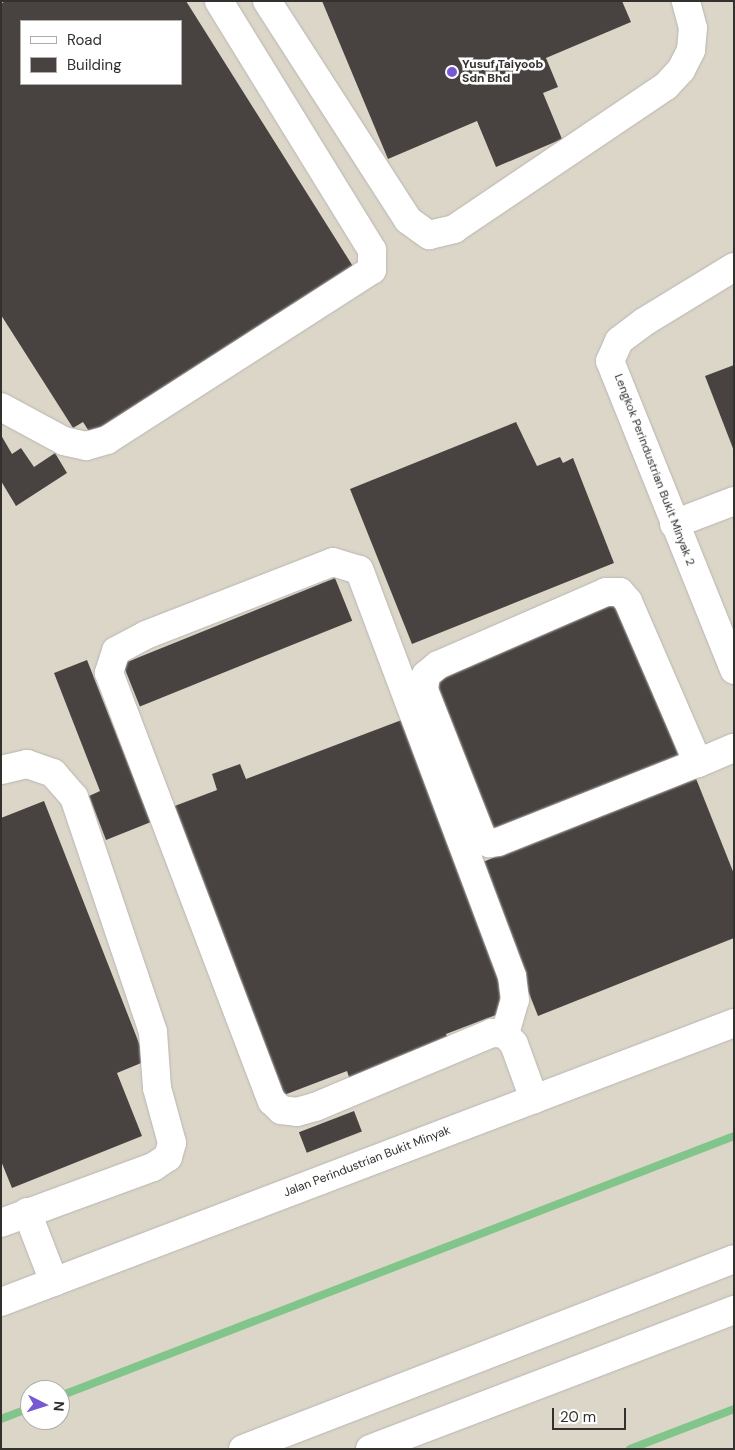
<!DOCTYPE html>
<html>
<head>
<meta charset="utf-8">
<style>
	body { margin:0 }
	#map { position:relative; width:735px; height:1450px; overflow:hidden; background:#e3e0da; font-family:"DM Sans",sans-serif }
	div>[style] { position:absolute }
	.built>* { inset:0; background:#dcd6c9 }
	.stream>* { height:8px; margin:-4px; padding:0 4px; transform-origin:4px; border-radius:4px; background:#81c58a }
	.building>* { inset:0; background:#484340; transform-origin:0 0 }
	.roads { filter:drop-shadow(0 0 1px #b8b5b0) drop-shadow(0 0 1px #b8b5b0) }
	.minor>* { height:28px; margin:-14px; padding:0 14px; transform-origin:14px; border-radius:14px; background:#fff }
	.major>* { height:28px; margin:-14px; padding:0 14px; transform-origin:14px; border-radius:14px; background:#fff }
	.dots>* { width:14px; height:14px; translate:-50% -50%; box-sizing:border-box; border:2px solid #fff; border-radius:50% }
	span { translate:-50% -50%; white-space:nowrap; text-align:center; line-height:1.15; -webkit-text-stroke:5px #fff; paint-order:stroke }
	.poi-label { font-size:12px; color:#32312e; font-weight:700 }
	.left { translate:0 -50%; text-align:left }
	.street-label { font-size:12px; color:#32312e }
	.frame { position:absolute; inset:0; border:2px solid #32312e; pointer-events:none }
	.legend { position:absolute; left:20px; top:20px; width:162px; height:65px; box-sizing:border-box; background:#fff; border:1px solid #adadab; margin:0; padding:6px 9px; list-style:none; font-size:15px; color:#32312e }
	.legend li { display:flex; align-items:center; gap:10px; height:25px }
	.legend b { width:25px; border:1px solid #adadab }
	.north { position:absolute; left:20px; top:1380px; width:50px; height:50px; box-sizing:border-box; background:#fff; border:1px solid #adadab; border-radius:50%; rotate:95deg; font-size:14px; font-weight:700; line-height:20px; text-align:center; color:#32312e }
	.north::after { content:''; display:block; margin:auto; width:18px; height:22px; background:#7759d3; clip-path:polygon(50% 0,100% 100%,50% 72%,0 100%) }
	.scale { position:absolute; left:552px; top:1408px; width:74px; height:22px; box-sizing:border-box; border:2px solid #32312e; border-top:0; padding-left:6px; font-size:15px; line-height:18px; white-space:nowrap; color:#32312e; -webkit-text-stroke:4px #fff; paint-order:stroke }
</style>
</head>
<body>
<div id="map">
	<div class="built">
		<i style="clip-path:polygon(evenodd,1px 1px,734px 1px,734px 1449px,1px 1449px,1px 1px,21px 21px,181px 21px,181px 84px,21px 84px,21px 21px,1px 1px,30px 1390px,60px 1390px,60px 1420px,30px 1420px,30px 1390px)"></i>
	</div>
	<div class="stream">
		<i style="left:60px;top:1396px;width:722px;rotate:-21.09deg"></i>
		<i style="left:1px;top:1419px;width:31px;rotate:-21deg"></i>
		<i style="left:630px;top:1449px;width:111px;rotate:-21deg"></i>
	</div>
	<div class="building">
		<i style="clip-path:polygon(evenodd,5px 1px,186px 1px,354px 268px,92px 436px,83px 422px,73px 428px,1px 315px,1px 4px,5px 1px,21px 21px,181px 21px,181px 84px,21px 84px,21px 21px)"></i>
		<i style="clip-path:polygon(322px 1px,622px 1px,631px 22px,546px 58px,558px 87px,543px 93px,562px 139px,496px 167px,477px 121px,388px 159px)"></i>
		<i style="clip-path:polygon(734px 365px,734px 451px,705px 376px)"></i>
		<i style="clip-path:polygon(516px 422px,537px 466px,560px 457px,563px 463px,573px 458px,614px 563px,412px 644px,350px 489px)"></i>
		<i style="clip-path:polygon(1px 435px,12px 454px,21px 448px,34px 467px,55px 453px,67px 473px,16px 506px,1px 481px)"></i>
		<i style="left:335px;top:578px;width:46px;height:229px;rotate:68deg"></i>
		<i style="left:617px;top:603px;width:171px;height:202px;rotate:68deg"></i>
		<i style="clip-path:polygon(87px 660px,151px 822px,106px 840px,89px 796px,100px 791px,54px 673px)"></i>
		<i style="clip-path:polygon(407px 718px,509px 1010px,446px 1034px,449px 1042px,350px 1080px,347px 1071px,284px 1095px,172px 807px,217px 790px,212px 774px,240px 764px,246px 779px)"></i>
		<i style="clip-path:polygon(695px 776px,734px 874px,734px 938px,538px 1016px,478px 864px)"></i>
		<i style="clip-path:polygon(44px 801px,146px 1061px,117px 1073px,142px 1136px,12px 1188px,1px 1161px,1px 818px)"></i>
		<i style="left:354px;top:1111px;width:22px;height:59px;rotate:69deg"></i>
	</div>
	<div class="roads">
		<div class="minor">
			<i style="left:267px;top:1px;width:260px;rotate:57.2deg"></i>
			<i style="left:408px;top:220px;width:26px;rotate:36deg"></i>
			<i style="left:429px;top:235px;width:26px;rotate:-13deg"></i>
			<i style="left:454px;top:229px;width:256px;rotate:-34deg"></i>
			<i style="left:666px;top:86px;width:22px;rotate:-47deg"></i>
			<i style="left:681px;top:70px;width:22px;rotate:-63deg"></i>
			<i style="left:691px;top:50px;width:22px;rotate:-85deg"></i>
			<i style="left:693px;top:28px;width:28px;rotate:-105deg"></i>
			<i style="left:734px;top:267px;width:105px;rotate:148.6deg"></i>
			<i style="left:644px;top:322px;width:31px;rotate:143deg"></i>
			<i style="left:619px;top:341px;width:22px;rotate:114deg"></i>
			<i style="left:610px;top:361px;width:333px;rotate:68.1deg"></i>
			<i style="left:1px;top:407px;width:72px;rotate:28.4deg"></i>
			<i style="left:64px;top:441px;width:23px;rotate:13deg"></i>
			<i style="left:86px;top:446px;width:22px;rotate:-16deg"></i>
			<i style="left:107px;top:440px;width:315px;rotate:-32.7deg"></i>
			<i style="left:372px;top:270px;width:20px;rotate:-90deg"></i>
			<i style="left:372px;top:250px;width:292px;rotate:-121.6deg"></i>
			<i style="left:674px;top:524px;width:64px;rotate:-21deg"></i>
			<i style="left:698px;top:763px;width:176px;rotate:-113.4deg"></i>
			<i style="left:628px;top:601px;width:12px;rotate:-132deg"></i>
			<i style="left:620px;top:592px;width:14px;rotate:180deg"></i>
			<i style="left:606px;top:592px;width:183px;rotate:156.5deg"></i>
			<i style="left:438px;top:665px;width:16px;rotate:140deg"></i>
			<i style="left:426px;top:675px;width:15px;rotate:98deg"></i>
			<i style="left:424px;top:690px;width:161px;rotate:68.5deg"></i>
			<i style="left:483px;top:840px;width:7px;rotate:27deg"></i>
			<i style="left:489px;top:843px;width:9px;rotate:-6deg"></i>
			<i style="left:498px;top:842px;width:215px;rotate:-21.6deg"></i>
			<i style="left:698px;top:763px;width:39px;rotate:-23deg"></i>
			<i style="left:1px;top:770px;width:27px;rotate:-13deg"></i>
			<i style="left:27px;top:764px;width:28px;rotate:19deg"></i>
			<i style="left:53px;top:773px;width:32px;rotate:49deg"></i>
			<i style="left:74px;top:797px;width:248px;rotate:71.4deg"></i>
			<i style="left:153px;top:1032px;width:56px;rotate:85.9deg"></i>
			<i style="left:157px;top:1088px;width:57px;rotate:74.7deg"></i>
			<i style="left:172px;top:1143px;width:15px;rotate:106deg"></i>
			<i style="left:168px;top:1157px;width:18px;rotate:146deg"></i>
			<i style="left:153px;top:1167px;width:162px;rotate:159.8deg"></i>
			<i style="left:505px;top:1034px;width:35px;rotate:-74deg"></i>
			<i style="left:515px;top:1000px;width:24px;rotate:-97deg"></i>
			<i style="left:512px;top:976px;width:434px;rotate:-110.6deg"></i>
			<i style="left:359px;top:570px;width:27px;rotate:-163deg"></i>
			<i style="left:333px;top:562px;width:201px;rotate:158.7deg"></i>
			<i style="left:146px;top:635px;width:34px;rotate:152deg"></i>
			<i style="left:116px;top:651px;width:23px;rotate:108deg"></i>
			<i style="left:109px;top:673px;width:458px;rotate:69.2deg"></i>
			<i style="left:272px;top:1101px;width:13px;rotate:45deg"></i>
			<i style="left:281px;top:1110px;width:16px;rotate:7deg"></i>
			<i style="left:297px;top:1112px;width:19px;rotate:-16deg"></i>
			<i style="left:315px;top:1107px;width:192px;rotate:-22.7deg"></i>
			<i style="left:492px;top:1033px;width:13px;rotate:4deg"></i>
			<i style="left:505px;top:1034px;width:13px;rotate:48deg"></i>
			<i style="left:514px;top:1044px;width:59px;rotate:70deg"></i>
			<i style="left:27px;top:1212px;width:75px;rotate:68.9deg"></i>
			<i style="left:1px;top:1302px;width:784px;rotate:-20.84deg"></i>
		</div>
		<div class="major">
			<i style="left:243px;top:1449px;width:526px;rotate:-21.15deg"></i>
			<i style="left:370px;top:1449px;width:390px;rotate:-20.9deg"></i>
		</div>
	</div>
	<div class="dots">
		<i style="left:452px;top:72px;background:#7759d3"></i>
	</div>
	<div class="poi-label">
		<span class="left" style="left:462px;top:72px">Yusuf Taiyoob<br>Sdn Bhd</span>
	</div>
	<div class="street-label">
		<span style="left:654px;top:470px;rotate:69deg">Lengkok Perindustrian Bukit Minyak 2</span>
		<span style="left:367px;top:1162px;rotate:-21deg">Jalan Perindustrian Bukit Minyak</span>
	</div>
	<div class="frame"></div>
	<ul class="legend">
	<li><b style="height:6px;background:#fff"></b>Road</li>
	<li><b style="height:14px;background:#484340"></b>Building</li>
	</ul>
	<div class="north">N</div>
	<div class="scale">20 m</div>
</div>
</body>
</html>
